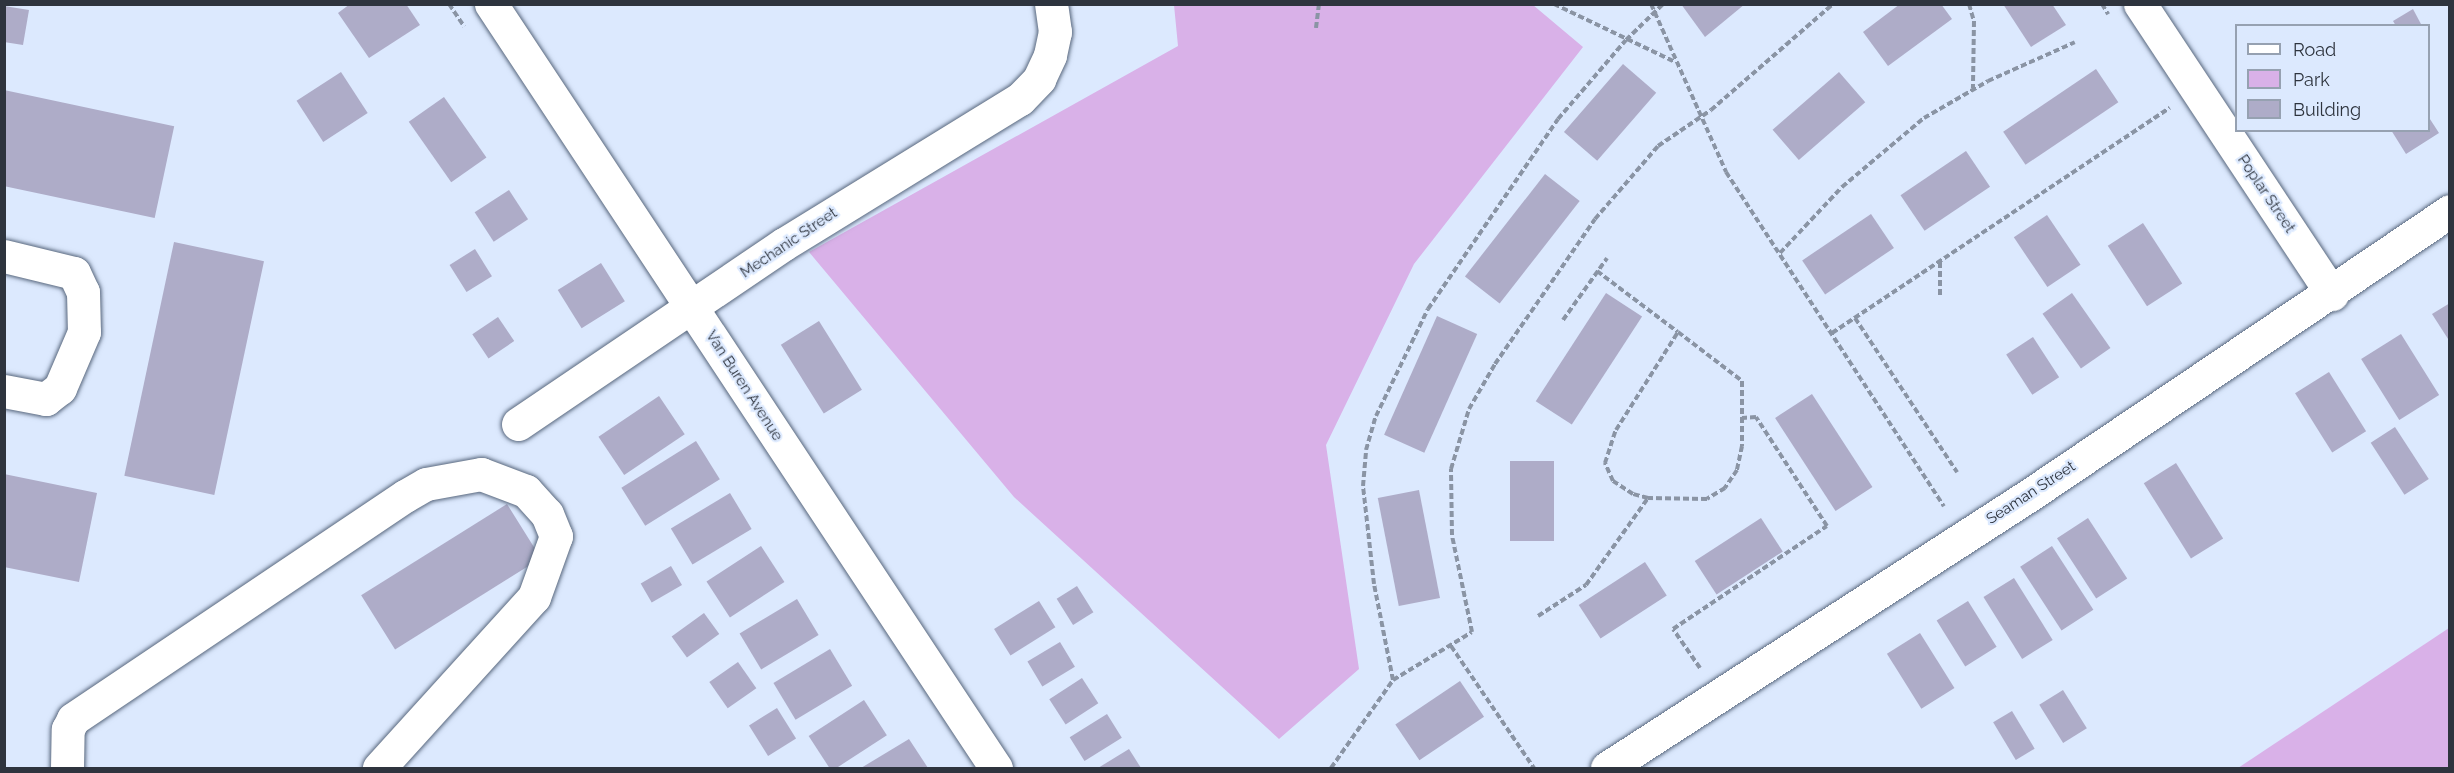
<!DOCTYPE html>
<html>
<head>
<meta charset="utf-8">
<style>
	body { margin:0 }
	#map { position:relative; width:2454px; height:773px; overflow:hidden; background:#dce9fe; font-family:Raleway,sans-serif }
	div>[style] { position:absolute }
	.green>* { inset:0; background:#d9b1e8 }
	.building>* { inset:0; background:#aeacc8; transform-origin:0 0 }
	.path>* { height:4px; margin-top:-2px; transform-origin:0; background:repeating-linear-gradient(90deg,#8a94a4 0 6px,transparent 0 9px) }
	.roads { filter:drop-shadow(0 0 2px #58677d) drop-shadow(0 0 2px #58677d) }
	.minor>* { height:33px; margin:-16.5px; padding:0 16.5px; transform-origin:16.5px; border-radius:16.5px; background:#fff }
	span { translate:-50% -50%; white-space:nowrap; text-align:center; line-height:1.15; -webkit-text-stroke:4.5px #dce9fe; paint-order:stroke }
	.street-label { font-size:15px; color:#2e343e }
	.frame { position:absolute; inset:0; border:6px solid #2e343e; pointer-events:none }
	.legend { position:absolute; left:2235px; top:24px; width:195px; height:108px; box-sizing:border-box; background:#dce9fe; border:2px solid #96a1b1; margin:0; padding:8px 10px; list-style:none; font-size:18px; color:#2e343e }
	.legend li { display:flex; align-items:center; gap:12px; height:30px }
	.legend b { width:30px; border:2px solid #96a1b1 }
</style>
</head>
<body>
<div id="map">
	<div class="green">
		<i style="clip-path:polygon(1174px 5px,1533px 5px,1583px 47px,1414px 264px,1326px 445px,1359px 669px,1279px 739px,1014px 497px,809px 252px,1178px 46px)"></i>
		<i style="clip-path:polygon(2449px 628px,2449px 768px,2238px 768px)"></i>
	</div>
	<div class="building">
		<i style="clip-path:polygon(350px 4px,406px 4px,420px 25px,369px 58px,338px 13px)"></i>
		<i style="clip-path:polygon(1681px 4px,1745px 4px,1705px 37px)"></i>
		<i style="clip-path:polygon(1900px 4px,1941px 4px,1952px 19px,1888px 66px,1863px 32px)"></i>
		<i style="clip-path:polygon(2003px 4px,2052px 4px,2066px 25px,2031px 47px)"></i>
		<i style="clip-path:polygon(4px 6px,29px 10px,23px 45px,4px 42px)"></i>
		<i style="clip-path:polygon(2413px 9px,2422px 26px,2396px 26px,2393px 21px)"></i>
		<i style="left:1623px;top:64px;width:44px;height:90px;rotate:41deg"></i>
		<i style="left:2096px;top:69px;width:40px;height:112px;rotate:56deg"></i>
		<i style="left:341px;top:72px;width:49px;height:53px;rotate:57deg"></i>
		<i style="left:1839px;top:72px;width:40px;height:88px;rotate:49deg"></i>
		<i style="left:4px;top:90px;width:174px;height:94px;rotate:12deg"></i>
		<i style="left:444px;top:97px;width:74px;height:43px;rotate:55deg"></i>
		<i style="clip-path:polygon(2428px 116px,2439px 133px,2406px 154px,2391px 130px,2428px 130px)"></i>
		<i style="left:1966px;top:151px;width:43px;height:79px;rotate:56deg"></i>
		<i style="left:1545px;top:174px;width:44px;height:130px;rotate:38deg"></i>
		<i style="left:509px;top:190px;width:35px;height:41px;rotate:57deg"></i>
		<i style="left:1871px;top:214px;width:41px;height:83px;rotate:56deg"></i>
		<i style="left:2047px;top:215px;width:60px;height:40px;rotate:56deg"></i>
		<i style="left:2143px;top:223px;width:72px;height:42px;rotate:57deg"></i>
		<i style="left:174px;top:242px;width:92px;height:239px;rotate:12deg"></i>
		<i style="left:475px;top:249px;width:32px;height:30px;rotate:58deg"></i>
		<i style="left:601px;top:263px;width:45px;height:51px;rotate:58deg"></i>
		<i style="left:1606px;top:293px;width:43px;height:129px;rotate:33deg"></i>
		<i style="left:2072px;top:293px;width:67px;height:36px;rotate:55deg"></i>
		<i style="clip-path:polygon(2450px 303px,2450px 342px,2432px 314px)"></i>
		<i style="left:1437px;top:316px;width:44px;height:130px;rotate:24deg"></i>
		<i style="left:498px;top:317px;width:29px;height:31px;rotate:56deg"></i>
		<i style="left:819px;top:321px;width:81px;height:45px;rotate:58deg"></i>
		<i style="left:2401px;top:334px;width:72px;height:47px;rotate:58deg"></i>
		<i style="left:2033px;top:337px;width:48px;height:32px;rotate:57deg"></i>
		<i style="left:2329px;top:372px;width:70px;height:40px;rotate:58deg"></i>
		<i style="left:1812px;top:394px;width:111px;height:44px;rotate:57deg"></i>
		<i style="left:659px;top:396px;width:46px;height:73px;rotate:56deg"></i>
		<i style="left:2395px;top:427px;width:62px;height:29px;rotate:57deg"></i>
		<i style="left:696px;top:441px;width:45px;height:88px;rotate:58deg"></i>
		<i style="left:1510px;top:461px;width:44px;height:80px"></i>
		<i style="left:2176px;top:463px;width:89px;height:38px;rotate:58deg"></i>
		<i style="clip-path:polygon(4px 474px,97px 493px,79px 582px,4px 567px)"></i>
		<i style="left:1419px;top:490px;width:110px;height:42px;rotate:79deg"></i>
		<i style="left:730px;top:493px;width:42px;height:69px;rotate:59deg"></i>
		<i style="left:507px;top:504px;width:64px;height:172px;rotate:58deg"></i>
		<i style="left:1761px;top:518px;width:40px;height:79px;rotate:57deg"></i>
		<i style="left:2088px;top:518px;width:72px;height:37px;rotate:57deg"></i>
		<i style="left:761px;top:546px;width:43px;height:65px;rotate:57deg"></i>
		<i style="left:2052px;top:546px;width:76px;height:38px;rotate:57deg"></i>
		<i style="left:1645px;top:562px;width:40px;height:79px;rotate:57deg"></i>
		<i style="left:671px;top:566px;width:22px;height:35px;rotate:60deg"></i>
		<i style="left:2014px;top:578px;width:73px;height:36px;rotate:58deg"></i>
		<i style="left:1077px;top:586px;width:31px;height:24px;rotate:58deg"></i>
		<i style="left:797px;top:599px;width:42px;height:67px;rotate:59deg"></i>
		<i style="left:1039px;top:601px;width:31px;height:53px;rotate:58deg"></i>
		<i style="left:1968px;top:601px;width:54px;height:37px;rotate:58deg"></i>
		<i style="left:704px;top:613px;width:26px;height:40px;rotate:54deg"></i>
		<i style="left:1920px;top:633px;width:65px;height:39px;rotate:58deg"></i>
		<i style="left:1060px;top:642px;width:29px;height:38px;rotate:59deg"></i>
		<i style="left:830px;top:649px;width:43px;height:66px;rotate:59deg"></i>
		<i style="left:738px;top:662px;width:32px;height:35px;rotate:55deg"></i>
		<i style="left:1082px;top:678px;width:30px;height:39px;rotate:57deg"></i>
		<i style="left:1460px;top:681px;width:43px;height:78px;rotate:56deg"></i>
		<i style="left:2063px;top:690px;width:45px;height:28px;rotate:58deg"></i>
		<i style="left:864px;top:700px;width:42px;height:66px;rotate:57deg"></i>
		<i style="left:777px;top:708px;width:36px;height:33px;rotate:58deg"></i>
		<i style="left:2012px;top:711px;width:44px;height:22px;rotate:59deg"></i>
		<i style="left:1107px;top:714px;width:28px;height:44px;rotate:58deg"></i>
		<i style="clip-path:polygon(909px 739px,928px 768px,861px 768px)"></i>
		<i style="clip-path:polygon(1129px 749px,1141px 768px,1098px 768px)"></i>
	</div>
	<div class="path">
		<i style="left:449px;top:4px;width:27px;rotate:56deg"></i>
		<i style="left:1554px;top:4px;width:134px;rotate:25.6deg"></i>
		<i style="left:1651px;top:4px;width:184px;rotate:65.9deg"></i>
		<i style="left:1726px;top:172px;width:399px;rotate:56.9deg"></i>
		<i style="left:1969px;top:4px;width:18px;rotate:74deg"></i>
		<i style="left:1974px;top:21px;width:67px;rotate:90.9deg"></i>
		<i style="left:2102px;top:4px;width:12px;rotate:59deg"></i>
		<i style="left:1316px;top:28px;width:24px;rotate:-83deg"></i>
		<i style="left:1780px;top:253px;width:91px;rotate:-46.8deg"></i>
		<i style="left:1842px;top:187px;width:107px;rotate:-40.1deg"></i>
		<i style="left:1924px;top:118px;width:74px;rotate:-30deg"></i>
		<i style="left:1988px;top:81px;width:95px;rotate:-24.1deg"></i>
		<i style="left:1597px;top:271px;width:101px;rotate:37deg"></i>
		<i style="left:1678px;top:332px;width:81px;rotate:37.4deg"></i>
		<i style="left:1742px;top:381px;width:65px;rotate:90deg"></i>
		<i style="left:1742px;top:446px;width:25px;rotate:102deg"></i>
		<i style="left:1737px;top:470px;width:22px;rotate:124deg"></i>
		<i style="left:1725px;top:488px;width:21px;rotate:149deg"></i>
		<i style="left:1707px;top:499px;width:59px;rotate:-179deg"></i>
		<i style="left:1648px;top:498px;width:16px;rotate:-165deg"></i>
		<i style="left:1633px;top:494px;width:24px;rotate:-147deg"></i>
		<i style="left:1613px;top:481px;width:20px;rotate:-114deg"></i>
		<i style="left:1605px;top:463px;width:35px;rotate:-72deg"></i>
		<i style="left:1616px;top:430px;width:116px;rotate:-57.7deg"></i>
		<i style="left:1940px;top:295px;width:33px;rotate:-90deg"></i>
		<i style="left:1855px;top:318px;width:185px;rotate:56.5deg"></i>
		<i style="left:1563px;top:320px;width:76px;rotate:-54.6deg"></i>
		<i style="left:1832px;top:333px;width:406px;rotate:-33.7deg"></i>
		<i style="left:1538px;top:616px;width:57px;rotate:-32.9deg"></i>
		<i style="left:1586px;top:585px;width:107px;rotate:-54.5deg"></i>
		<i style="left:1451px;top:646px;width:148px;rotate:55.8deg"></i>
		<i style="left:1700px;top:668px;width:47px;rotate:-124.7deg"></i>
		<i style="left:1673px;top:629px;width:185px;rotate:-33.8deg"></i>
		<i style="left:1827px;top:526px;width:130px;rotate:-123.1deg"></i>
		<i style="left:1756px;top:417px;width:14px;rotate:176deg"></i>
		<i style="left:1393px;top:680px;width:98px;rotate:-101.2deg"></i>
		<i style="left:1374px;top:584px;width:99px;rotate:-96.4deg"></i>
		<i style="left:1363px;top:486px;width:36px;rotate:-85deg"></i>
		<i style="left:1366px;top:450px;width:35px;rotate:-74deg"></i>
		<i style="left:1376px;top:416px;width:119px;rotate:-64.1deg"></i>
		<i style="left:1428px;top:309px;width:230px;rotate:-55.6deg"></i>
		<i style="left:1558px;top:119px;width:104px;rotate:-49.3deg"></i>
		<i style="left:1626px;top:40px;width:52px;rotate:-44.2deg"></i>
		<i style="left:1331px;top:768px;width:108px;rotate:-54.8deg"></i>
		<i style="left:1393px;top:680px;width:92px;rotate:-31.3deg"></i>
		<i style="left:1472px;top:632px;width:99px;rotate:-101.7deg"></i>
		<i style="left:1452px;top:535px;width:66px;rotate:-90.9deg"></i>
		<i style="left:1451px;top:469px;width:63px;rotate:-73.3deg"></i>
		<i style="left:1469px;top:409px;width:52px;rotate:-60deg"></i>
		<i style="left:1495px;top:364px;width:176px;rotate:-55.4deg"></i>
		<i style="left:1595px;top:219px;width:96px;rotate:-49.2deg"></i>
		<i style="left:1658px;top:146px;width:64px;rotate:-34.2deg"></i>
		<i style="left:1711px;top:110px;width:162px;rotate:-41deg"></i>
	</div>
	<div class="roads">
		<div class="minor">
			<i style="left:491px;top:4px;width:916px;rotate:56.54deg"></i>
			<i style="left:2140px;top:4px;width:348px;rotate:56.5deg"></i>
			<i style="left:4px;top:256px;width:72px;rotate:13.7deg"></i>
			<i style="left:74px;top:273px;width:21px;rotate:65deg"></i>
			<i style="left:83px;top:292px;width:40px;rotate:88.6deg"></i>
			<i style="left:84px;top:332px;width:61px;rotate:113.2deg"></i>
			<i style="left:60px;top:388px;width:18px;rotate:142deg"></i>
			<i style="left:46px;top:399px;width:43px;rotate:-169.2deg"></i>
			<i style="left:518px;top:424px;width:321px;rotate:-34.1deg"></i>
			<i style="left:784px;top:244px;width:277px;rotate:-31.6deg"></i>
			<i style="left:1020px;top:99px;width:28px;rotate:-46deg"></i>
			<i style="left:1039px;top:79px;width:26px;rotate:-65deg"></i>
			<i style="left:1050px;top:55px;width:24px;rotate:-78deg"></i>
			<i style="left:1055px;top:32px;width:28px;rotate:-98deg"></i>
			<i style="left:67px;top:768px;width:39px;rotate:-89deg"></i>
			<i style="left:68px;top:729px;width:11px;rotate:-63deg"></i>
			<i style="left:73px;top:719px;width:400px;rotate:-33.9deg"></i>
			<i style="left:405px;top:496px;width:24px;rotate:-30deg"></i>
			<i style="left:426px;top:484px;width:56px;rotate:-10.3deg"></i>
			<i style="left:481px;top:474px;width:48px;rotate:20.7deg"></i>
			<i style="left:526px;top:491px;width:31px;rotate:48deg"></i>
			<i style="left:547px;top:514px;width:24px;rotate:68deg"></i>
			<i style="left:556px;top:536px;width:65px;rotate:109.8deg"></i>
			<i style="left:534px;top:597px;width:231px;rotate:132.2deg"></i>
			<i style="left:1607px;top:768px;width:501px;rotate:-32.87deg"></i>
			<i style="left:2028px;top:496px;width:509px;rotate:-34.03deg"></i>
		</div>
	</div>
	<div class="street-label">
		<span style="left:2266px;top:194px;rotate:56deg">Poplar Street</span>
		<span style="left:789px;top:243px;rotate:-34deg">Mechanic Street</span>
		<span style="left:744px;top:386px;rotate:57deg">Van Buren Avenue</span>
		<span style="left:2031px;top:493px;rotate:-33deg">Seaman Street</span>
	</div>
	<div class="frame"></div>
	<ul class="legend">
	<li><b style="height:8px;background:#fff"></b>Road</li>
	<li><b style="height:16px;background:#d9b1e8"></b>Park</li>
	<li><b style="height:16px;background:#aeacc8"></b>Building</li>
	</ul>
</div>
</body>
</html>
